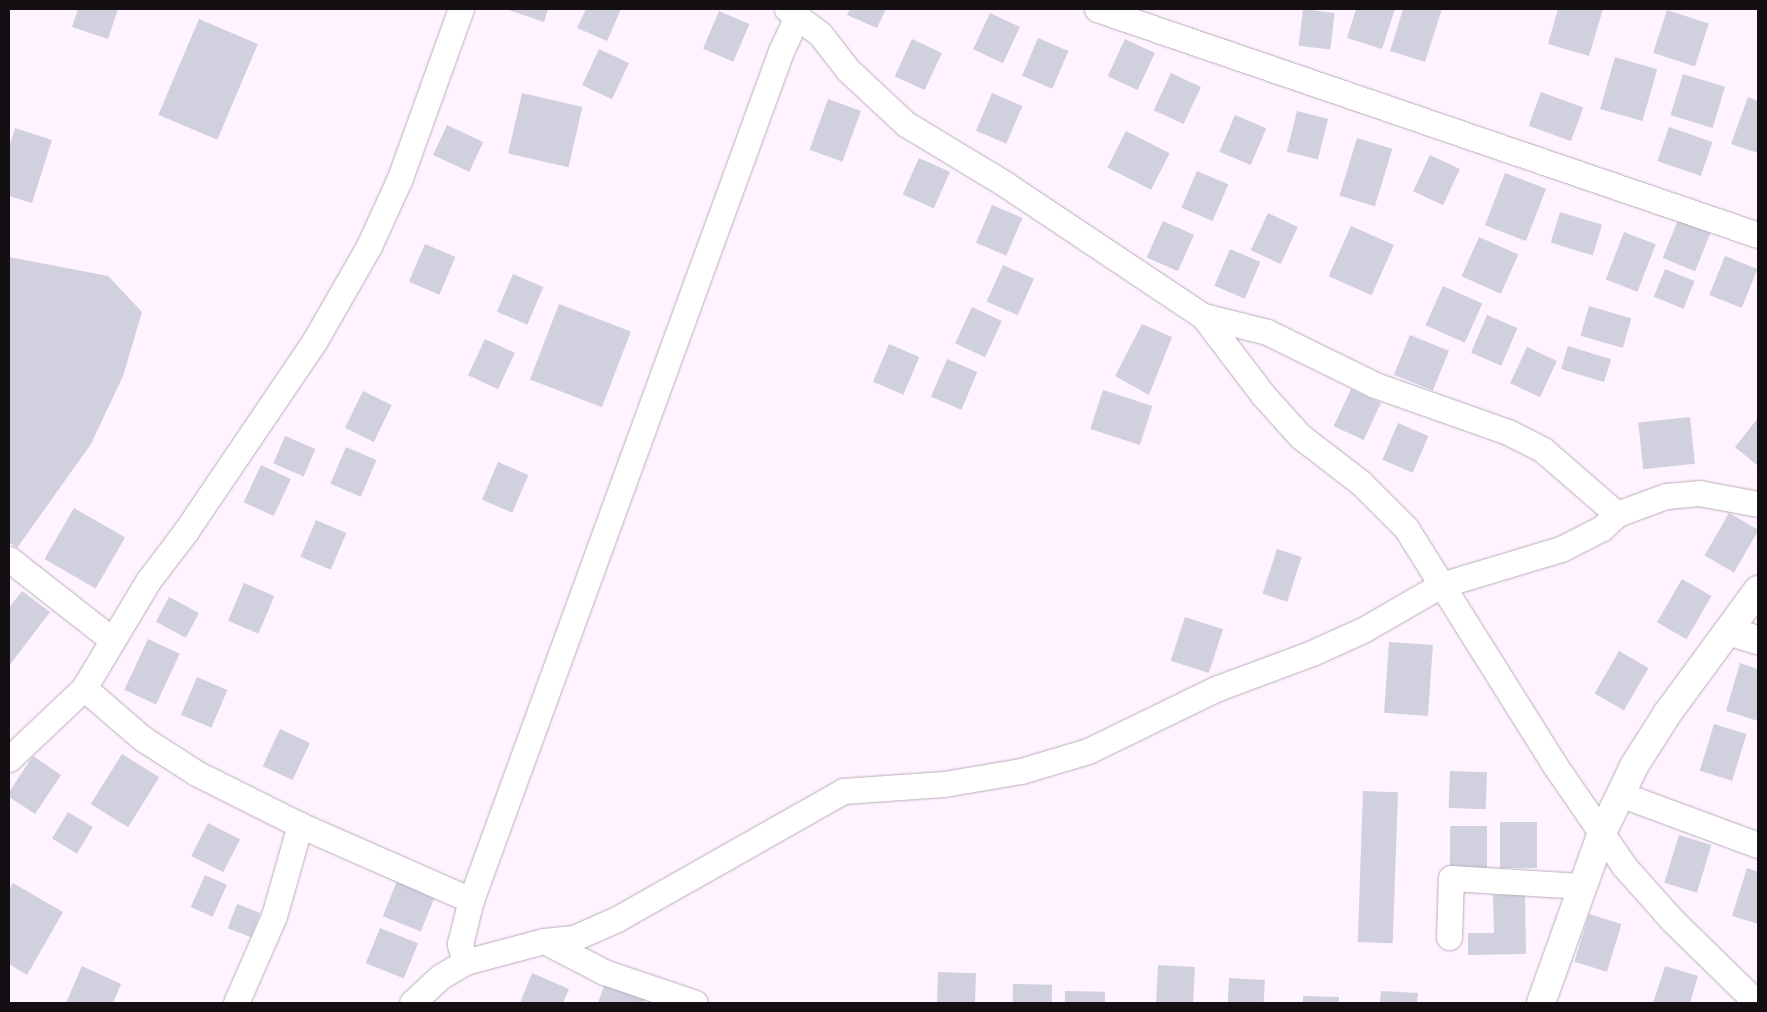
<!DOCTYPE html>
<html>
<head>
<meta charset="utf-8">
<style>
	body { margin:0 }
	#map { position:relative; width:1767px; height:1012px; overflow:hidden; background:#fff3ff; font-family:"Roboto Condensed",sans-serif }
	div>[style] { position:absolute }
	.building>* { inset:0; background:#d1d0de; transform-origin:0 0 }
	.roads { filter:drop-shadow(0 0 1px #b8adb8) drop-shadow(0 0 1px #b8adb8) }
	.minor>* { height:25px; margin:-12.5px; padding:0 12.5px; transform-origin:12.5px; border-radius:12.5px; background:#fff }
	.tertiary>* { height:28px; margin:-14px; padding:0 14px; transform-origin:14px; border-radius:14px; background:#fff }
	span { translate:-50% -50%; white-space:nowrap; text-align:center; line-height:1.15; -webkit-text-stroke:4px #fff3ff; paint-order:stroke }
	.frame { position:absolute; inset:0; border:10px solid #130f13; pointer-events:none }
</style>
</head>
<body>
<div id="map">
	<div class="building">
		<i style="clip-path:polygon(78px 9px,118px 9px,108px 39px,72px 27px)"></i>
		<i style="clip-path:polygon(506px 9px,548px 9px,544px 22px)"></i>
		<i style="clip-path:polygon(586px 9px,621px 9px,607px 41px,577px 28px)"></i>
		<i style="clip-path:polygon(850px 9px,886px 9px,877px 28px,847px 15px)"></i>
		<i style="left:1303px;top:9px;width:32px;height:37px;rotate:7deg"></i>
		<i style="clip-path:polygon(1356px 9px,1395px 9px,1382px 49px,1347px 38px)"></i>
		<i style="clip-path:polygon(1403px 9px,1442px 9px,1425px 62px,1390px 51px)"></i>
		<i style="clip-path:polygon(1558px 9px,1603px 9px,1589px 56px,1548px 44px)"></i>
		<i style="left:1667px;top:10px;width:44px;height:45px;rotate:18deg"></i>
		<i style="left:719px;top:11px;width:33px;height:41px;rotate:23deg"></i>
		<i style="left:990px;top:13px;width:33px;height:40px;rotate:25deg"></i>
		<i style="left:199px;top:19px;width:64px;height:104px;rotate:23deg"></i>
		<i style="left:1038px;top:38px;width:33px;height:41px;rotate:23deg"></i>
		<i style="left:912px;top:39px;width:33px;height:41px;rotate:25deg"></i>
		<i style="left:1125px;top:39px;width:33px;height:41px;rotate:25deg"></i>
		<i style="left:599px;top:49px;width:33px;height:40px;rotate:25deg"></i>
		<i style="left:1615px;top:57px;width:44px;height:54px;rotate:16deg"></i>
		<i style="left:1171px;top:73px;width:33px;height:41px;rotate:25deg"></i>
		<i style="left:1683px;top:74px;width:44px;height:43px;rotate:17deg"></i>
		<i style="left:1541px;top:92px;width:45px;height:36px;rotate:20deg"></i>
		<i style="left:522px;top:93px;width:62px;height:62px;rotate:13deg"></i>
		<i style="left:992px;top:93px;width:33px;height:41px;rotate:23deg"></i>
		<i style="clip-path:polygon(1748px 97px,1758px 101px,1758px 153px,1731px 144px)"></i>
		<i style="left:828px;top:99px;width:35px;height:54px;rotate:20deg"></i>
		<i style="left:1297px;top:111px;width:32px;height:42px;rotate:14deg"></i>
		<i style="left:1235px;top:115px;width:34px;height:40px;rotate:23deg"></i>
		<i style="left:447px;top:125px;width:40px;height:33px;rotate:25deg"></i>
		<i style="left:1669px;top:127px;width:46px;height:36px;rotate:19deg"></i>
		<i style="clip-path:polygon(15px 128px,52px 140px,32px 203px,9px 196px,9px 148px)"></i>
		<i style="left:1126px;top:131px;width:49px;height:41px;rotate:27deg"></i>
		<i style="left:1357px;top:138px;width:37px;height:60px;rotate:17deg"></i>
		<i style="left:1430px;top:155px;width:33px;height:40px;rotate:25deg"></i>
		<i style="left:919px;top:158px;width:34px;height:40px;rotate:24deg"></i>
		<i style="left:1197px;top:171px;width:34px;height:40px;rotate:23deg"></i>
		<i style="left:1505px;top:173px;width:44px;height:56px;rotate:21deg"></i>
		<i style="left:992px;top:205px;width:33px;height:41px;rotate:23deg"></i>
		<i style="left:1560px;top:212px;width:44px;height:32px;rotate:17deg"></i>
		<i style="left:1268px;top:213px;width:33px;height:41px;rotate:25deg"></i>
		<i style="left:1678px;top:220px;width:35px;height:41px;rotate:22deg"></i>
		<i style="left:1163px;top:221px;width:34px;height:40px;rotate:24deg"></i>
		<i style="left:1351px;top:226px;width:47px;height:55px;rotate:24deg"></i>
		<i style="left:1624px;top:232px;width:34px;height:51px;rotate:21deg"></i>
		<i style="left:1479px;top:237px;width:43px;height:43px;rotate:24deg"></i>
		<i style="left:425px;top:244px;width:33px;height:41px;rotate:23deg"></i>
		<i style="left:1230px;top:249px;width:33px;height:40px;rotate:23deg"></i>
		<i style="left:1725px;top:256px;width:35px;height:42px;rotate:22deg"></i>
		<i style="clip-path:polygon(9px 257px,108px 276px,142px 312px,123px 376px,91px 444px,17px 548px,9px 542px)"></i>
		<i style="left:1003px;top:265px;width:34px;height:40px;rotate:24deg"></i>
		<i style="left:1665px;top:269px;width:32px;height:30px;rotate:22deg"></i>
		<i style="left:513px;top:274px;width:33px;height:41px;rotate:23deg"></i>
		<i style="left:1443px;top:286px;width:43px;height:43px;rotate:24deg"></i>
		<i style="left:559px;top:304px;width:77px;height:81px;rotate:21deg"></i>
		<i style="left:1589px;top:306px;width:44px;height:31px;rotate:16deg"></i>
		<i style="left:972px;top:307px;width:33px;height:40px;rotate:25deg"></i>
		<i style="left:1487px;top:315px;width:33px;height:41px;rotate:23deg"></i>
		<i style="clip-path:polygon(1142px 324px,1172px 337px,1149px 395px,1115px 376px)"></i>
		<i style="left:1410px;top:335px;width:42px;height:43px;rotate:22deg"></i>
		<i style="left:485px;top:339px;width:33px;height:40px;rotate:25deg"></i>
		<i style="left:889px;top:344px;width:33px;height:41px;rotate:23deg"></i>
		<i style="left:1568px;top:346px;width:45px;height:24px;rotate:17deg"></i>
		<i style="left:1527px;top:347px;width:33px;height:40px;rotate:25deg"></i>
		<i style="left:947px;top:359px;width:33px;height:41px;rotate:23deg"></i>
		<i style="left:1351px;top:389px;width:33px;height:41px;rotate:25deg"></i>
		<i style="left:1103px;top:390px;width:52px;height:41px;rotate:18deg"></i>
		<i style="left:363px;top:391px;width:32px;height:41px;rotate:26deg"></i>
		<i style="left:1690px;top:417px;width:47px;height:52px;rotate:84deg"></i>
		<i style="clip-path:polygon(1758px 418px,1758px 466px,1735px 447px)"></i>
		<i style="left:1398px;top:423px;width:33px;height:40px;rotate:23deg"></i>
		<i style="left:285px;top:436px;width:33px;height:30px;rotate:23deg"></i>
		<i style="left:346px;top:447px;width:33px;height:40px;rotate:23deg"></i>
		<i style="left:498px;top:462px;width:33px;height:41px;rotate:23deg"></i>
		<i style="left:261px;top:465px;width:33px;height:41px;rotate:25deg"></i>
		<i style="left:74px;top:508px;width:59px;height:59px;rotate:30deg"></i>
		<i style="left:1729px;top:513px;width:34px;height:49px;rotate:30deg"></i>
		<i style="left:316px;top:520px;width:33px;height:40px;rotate:23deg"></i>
		<i style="left:1277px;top:549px;width:26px;height:47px;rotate:18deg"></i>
		<i style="left:1682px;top:579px;width:34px;height:50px;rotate:30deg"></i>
		<i style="left:244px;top:583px;width:33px;height:41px;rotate:23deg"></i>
		<i style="clip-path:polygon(22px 591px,50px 612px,9px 666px,9px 608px)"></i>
		<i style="left:169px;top:597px;width:34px;height:28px;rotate:28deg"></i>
		<i style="left:1185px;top:617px;width:40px;height:46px;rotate:18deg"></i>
		<i style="left:148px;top:639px;width:35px;height:56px;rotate:25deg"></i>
		<i style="left:1389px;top:642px;width:44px;height:71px;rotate:4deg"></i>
		<i style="left:1619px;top:651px;width:34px;height:49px;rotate:30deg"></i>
		<i style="clip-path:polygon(1740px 663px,1758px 669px,1758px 721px,1726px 711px)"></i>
		<i style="left:197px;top:677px;width:33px;height:41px;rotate:23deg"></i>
		<i style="left:1714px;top:724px;width:34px;height:49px;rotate:17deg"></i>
		<i style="left:280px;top:729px;width:33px;height:41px;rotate:25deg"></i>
		<i style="left:122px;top:754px;width:44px;height:59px;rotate:32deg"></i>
		<i style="clip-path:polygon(33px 756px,61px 775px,35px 814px,9px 797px,9px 792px)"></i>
		<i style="left:1450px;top:771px;width:37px;height:37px;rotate:2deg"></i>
		<i style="left:1363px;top:791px;width:35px;height:151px;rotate:2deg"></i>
		<i style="left:68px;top:812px;width:29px;height:31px;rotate:31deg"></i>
		<i style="left:1500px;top:822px;width:37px;height:46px"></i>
		<i style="left:208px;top:823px;width:36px;height:37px;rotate:27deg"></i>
		<i style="left:1450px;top:826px;width:37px;height:45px"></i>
		<i style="left:1679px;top:835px;width:34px;height:50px;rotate:17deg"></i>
		<i style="clip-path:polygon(1747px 868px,1758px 872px,1758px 924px,1732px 916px)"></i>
		<i style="left:205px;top:875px;width:24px;height:35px;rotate:24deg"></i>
		<i style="left:397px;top:881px;width:41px;height:38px;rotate:22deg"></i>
		<i style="clip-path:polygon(13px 883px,63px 912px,27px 975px,9px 964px,9px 890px)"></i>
		<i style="clip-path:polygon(1525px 894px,1526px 954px,1468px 955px,1468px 933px,1494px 933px,1493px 895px)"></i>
		<i style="left:237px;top:904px;width:25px;height:26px;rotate:21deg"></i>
		<i style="left:1589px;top:914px;width:34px;height:50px;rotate:17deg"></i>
		<i style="left:380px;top:928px;width:41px;height:38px;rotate:22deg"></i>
		<i style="left:1158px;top:965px;width:37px;height:37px;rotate:3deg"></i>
		<i style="clip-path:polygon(82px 966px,121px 984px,113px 1003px,66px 1003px)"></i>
		<i style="clip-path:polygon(1665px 966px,1698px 976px,1690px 1003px,1653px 1003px)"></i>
		<i style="left:938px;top:972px;width:38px;height:31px;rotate:2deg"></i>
		<i style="clip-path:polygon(532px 973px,569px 989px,563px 1003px,520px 1003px)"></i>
		<i style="left:1229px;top:978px;width:36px;height:25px;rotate:3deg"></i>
		<i style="clip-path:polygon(605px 983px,645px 999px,643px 1003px,598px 1003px)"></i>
		<i style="left:1013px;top:984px;width:39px;height:19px;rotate:1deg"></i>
		<i style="left:1065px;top:991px;width:40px;height:12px;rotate:1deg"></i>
		<i style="clip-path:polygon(1381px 991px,1418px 993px,1417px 1003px,1380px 1003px)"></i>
		<i style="clip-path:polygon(1303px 996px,1339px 997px,1339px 1003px,1303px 1003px)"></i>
	</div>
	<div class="roads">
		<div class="minor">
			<i style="left:787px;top:9px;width:41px;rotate:37.1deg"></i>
			<i style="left:820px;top:34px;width:46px;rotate:52.1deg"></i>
			<i style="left:848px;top:70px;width:79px;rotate:43deg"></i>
			<i style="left:906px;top:124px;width:116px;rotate:31.2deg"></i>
			<i style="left:1005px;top:184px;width:238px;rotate:33.7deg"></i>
			<i style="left:1203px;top:316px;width:101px;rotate:52.7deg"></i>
			<i style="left:1264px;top:396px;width:54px;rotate:48deg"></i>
			<i style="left:1300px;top:436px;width:77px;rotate:37.6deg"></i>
			<i style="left:1361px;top:483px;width:64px;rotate:45deg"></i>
			<i style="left:1406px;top:528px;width:279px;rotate:57.9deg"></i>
			<i style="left:1554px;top:764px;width:124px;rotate:55.5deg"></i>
			<i style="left:1624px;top:866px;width:74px;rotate:48.3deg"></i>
			<i style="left:1673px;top:921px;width:117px;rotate:44.3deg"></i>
			<i style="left:1097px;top:9px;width:699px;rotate:18.88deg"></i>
			<i style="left:1203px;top:316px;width:66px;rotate:14deg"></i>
			<i style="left:1267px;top:332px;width:120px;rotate:26.1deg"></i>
			<i style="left:1375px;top:385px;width:141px;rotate:19.5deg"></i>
			<i style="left:1508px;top:432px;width:39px;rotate:27deg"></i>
			<i style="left:1543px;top:450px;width:98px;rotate:40.9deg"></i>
			<i style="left:9px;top:559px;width:130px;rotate:38.1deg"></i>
			<i style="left:84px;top:688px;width:77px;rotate:40.8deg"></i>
			<i style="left:142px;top:738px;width:64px;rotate:32.9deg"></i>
			<i style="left:196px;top:773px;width:116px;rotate:26.6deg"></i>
			<i style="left:300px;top:825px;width:187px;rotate:23.7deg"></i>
			<i style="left:9px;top:759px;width:103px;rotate:-43.4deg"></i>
			<i style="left:84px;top:688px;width:125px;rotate:-59.1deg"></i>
			<i style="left:148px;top:581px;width:63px;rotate:-52.8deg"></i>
			<i style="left:186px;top:531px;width:228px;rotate:-55.9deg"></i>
			<i style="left:314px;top:342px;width:111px;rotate:-60.2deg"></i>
			<i style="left:369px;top:246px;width:75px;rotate:-65.5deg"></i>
			<i style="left:400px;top:178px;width:180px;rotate:-70.2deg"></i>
			<i style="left:1620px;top:794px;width:147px;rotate:20.3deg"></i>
			<i style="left:1449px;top:937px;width:59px;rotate:-88.1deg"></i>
			<i style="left:1451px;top:878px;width:131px;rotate:3.5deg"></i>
			<i style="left:544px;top:941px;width:68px;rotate:27.3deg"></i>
			<i style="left:604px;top:972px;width:96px;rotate:18.8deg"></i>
			<i style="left:465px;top:962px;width:19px;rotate:-106deg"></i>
			<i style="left:460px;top:944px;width:45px;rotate:-76deg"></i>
			<i style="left:471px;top:900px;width:904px;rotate:-69.94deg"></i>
			<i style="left:781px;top:51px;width:38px;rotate:-65deg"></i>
			<i style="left:236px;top:1003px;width:95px;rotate:-66.4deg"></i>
			<i style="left:274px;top:916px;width:95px;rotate:-74.1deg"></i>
			<i style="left:412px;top:1003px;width:38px;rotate:-43deg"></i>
			<i style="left:440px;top:977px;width:29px;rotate:-31deg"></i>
			<i style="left:465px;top:962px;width:82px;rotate:-14.9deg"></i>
			<i style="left:544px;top:941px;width:30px;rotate:-6deg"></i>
			<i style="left:574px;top:938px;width:47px;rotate:-23.8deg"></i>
			<i style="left:617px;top:919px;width:260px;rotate:-29.5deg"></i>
			<i style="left:843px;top:791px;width:101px;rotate:-4deg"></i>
			<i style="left:944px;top:784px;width:78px;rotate:-9.6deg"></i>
			<i style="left:1021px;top:771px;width:70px;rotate:-16.6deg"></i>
			<i style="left:1088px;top:751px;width:144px;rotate:-25.9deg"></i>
			<i style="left:1218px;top:688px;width:100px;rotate:-20.4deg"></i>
			<i style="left:1312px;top:653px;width:56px;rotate:-24.3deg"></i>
			<i style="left:1363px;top:630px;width:90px;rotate:-30deg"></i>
			<i style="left:1441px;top:585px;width:125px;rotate:-16.7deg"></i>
			<i style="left:1561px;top:549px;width:46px;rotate:-27.1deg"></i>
			<i style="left:1602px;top:528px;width:21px;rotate:-43deg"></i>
			<i style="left:1617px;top:514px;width:52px;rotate:-20.2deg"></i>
			<i style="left:1666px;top:496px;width:33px;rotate:-5deg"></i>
			<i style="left:1699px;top:493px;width:60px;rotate:10.6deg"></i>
		</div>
		<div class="tertiary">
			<i style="left:1728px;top:631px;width:31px;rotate:17deg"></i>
			<i style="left:1541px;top:1003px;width:178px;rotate:-70.3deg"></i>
			<i style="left:1601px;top:835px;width:76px;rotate:-64.4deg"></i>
			<i style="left:1634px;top:766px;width:62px;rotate:-57.6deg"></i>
			<i style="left:1667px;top:714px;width:154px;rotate:-53.7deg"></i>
		</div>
	</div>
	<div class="frame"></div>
</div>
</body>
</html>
